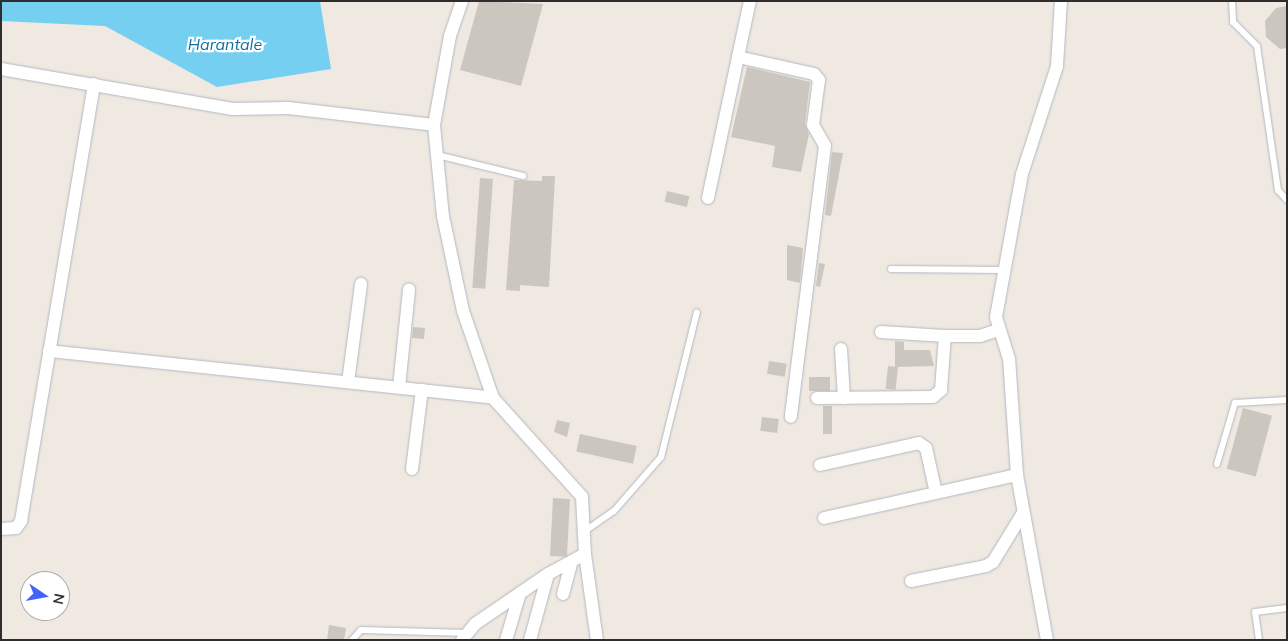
<!DOCTYPE html>
<html>
<head>
<meta charset="utf-8">
<style>
	body { margin:0 }
	#map { position:relative; width:1288px; height:641px; overflow:hidden; background:#efe9e1; font-family:Mulish,sans-serif }
	div>[style] { position:absolute }
	.water>* { inset:0; background:#75cff0 }
	.building>* { inset:0; background:#cbc7bf; transform-origin:0 0 }
	.roads { filter:drop-shadow(0 0 1px #b4b7c1) drop-shadow(0 0 1px #b4b7c1) }
	.lane>* { height:6px; margin:-3px; padding:0 3px; transform-origin:3px; border-radius:3px; background:#fff }
	.street>* { height:12px; margin:-6px; padding:0 6px; transform-origin:6px; border-radius:6px; background:#fff }
	span { translate:-50% -50%; white-space:nowrap; text-align:center; line-height:1.15; -webkit-text-stroke:4.5px #fff; paint-order:stroke }
	.water-label { font-size:16px; color:#0d6fa3; font-style:italic }
	.frame { position:absolute; inset:0; border:2px solid #2e2e2e; pointer-events:none }
	.north { position:absolute; left:20px; top:571px; width:50px; height:50px; box-sizing:border-box; background:#fff; border:1px solid #ababab; border-radius:50%; rotate:102deg; font-size:14px; font-weight:700; line-height:20px; text-align:center; color:#2e2e2e }
	.north::after { content:''; display:block; margin:auto; width:18px; height:22px; background:#4264fb; clip-path:polygon(50% 0,100% 100%,50% 72%,0 100%) }
</style>
</head>
<body>
<div id="map">
	<div class="water">
		<i style="clip-path:polygon(1px 1px,320px 1px,331px 69px,217px 87px,105px 26px,1px 21px)"></i>
	</div>
	<div class="building">
		<i style="clip-path:polygon(479px 1px,543px 4px,521px 86px,460px 70px)"></i>
		<i style="clip-path:polygon(1287px 6px,1287px 48px,1280px 49px,1266px 37px,1265px 21px,1276px 8px)"></i>
		<i style="clip-path:polygon(747px 67px,810px 82px,805px 124px,809px 134px,801px 172px,772px 167px,775px 146px,731px 137px)"></i>
		<i style="clip-path:polygon(832px 152px,843px 153px,831px 216px,825px 215px)"></i>
		<i style="clip-path:polygon(542px 176px,555px 176px,549px 287px,520px 285px,520px 291px,506px 290px,514px 180px,542px 181px)"></i>
		<i style="left:480px;top:178px;width:13px;height:110px;rotate:4deg"></i>
		<i style="left:667px;top:191px;width:23px;height:11px;rotate:13deg"></i>
		<i style="clip-path:polygon(787px 245px,803px 248px,800px 283px,787px 280px)"></i>
		<i style="clip-path:polygon(819px 263px,825px 264px,820px 287px,816px 286px)"></i>
		<i style="left:413px;top:327px;width:12px;height:11px;rotate:5deg"></i>
		<i style="clip-path:polygon(895px 341px,904px 342px,904px 350px,930px 350px,934px 366px,895px 367px)"></i>
		<i style="left:769px;top:361px;width:18px;height:13px;rotate:9deg"></i>
		<i style="left:888px;top:366px;width:10px;height:23px;rotate:6deg"></i>
		<i style="left:809px;top:377px;width:21px;height:14px"></i>
		<i style="left:823px;top:406px;width:9px;height:28px"></i>
		<i style="left:1243px;top:408px;width:30px;height:63px;rotate:15deg"></i>
		<i style="left:762px;top:417px;width:17px;height:14px;rotate:7deg"></i>
		<i style="clip-path:polygon(557px 420px,570px 423px,567px 437px,554px 432px)"></i>
		<i style="left:580px;top:434px;width:58px;height:18px;rotate:12deg"></i>
		<i style="left:553px;top:498px;width:17px;height:58px;rotate:3deg"></i>
		<i style="clip-path:polygon(329px 625px,346px 628px,344px 640px,327px 640px)"></i>
	</div>
	<div class="roads">
		<div class="lane">
			<i style="left:1232px;top:1px;width:21px;rotate:87deg"></i>
			<i style="left:1233px;top:22px;width:34px;rotate:45deg"></i>
			<i style="left:1257px;top:46px;width:146px;rotate:81.7deg"></i>
			<i style="left:1278px;top:190px;width:13px;rotate:48deg"></i>
			<i style="left:437px;top:155px;width:89px;rotate:13.7deg"></i>
			<i style="left:891px;top:269px;width:112px;rotate:0.5deg"></i>
			<i style="left:1217px;top:464px;width:64px;rotate:-73.6deg"></i>
			<i style="left:1235px;top:403px;width:52px;rotate:-3.3deg"></i>
			<i style="left:585px;top:531px;width:35px;rotate:-35deg"></i>
			<i style="left:614px;top:511px;width:72px;rotate:-49deg"></i>
			<i style="left:661px;top:457px;width:149px;rotate:-76.1deg"></i>
			<i style="left:352px;top:640px;width:13px;rotate:-48deg"></i>
			<i style="left:361px;top:630px;width:106px;rotate:1.6deg"></i>
			<i style="left:1259px;top:640px;width:28px;rotate:-98deg"></i>
			<i style="left:1255px;top:612px;width:32px;rotate:-7deg"></i>
		</div>
		<div class="street">
			<i style="left:462px;top:1px;width:37px;rotate:109deg"></i>
			<i style="left:450px;top:36px;width:90px;rotate:100.2deg"></i>
			<i style="left:434px;top:125px;width:91px;rotate:84.4deg"></i>
			<i style="left:443px;top:216px;width:97px;rotate:78.1deg"></i>
			<i style="left:463px;top:311px;width:92px;rotate:71deg"></i>
			<i style="left:493px;top:398px;width:133px;rotate:48deg"></i>
			<i style="left:582px;top:497px;width:57px;rotate:87deg"></i>
			<i style="left:585px;top:554px;width:87px;rotate:82.1deg"></i>
			<i style="left:738px;top:57px;width:78px;rotate:12.6deg"></i>
			<i style="left:814px;top:74px;width:8px;rotate:50deg"></i>
			<i style="left:819px;top:80px;width:45px;rotate:97.6deg"></i>
			<i style="left:813px;top:125px;width:24px;rotate:60deg"></i>
			<i style="left:825px;top:146px;width:273px;rotate:97.2deg"></i>
			<i style="left:1px;top:69px;width:235px;rotate:9.8deg"></i>
			<i style="left:233px;top:109px;width:55px;rotate:-1deg"></i>
			<i style="left:288px;top:108px;width:147px;rotate:6.6deg"></i>
			<i style="left:708px;top:198px;width:201px;rotate:-78deg"></i>
			<i style="left:881px;top:332px;width:64px;rotate:3.6deg"></i>
			<i style="left:841px;top:349px;width:49px;rotate:86.5deg"></i>
			<i style="left:49px;top:351px;width:446px;rotate:6deg"></i>
			<i style="left:348px;top:382px;width:99px;rotate:-82.4deg"></i>
			<i style="left:399px;top:387px;width:98px;rotate:-84.1deg"></i>
			<i style="left:817px;top:398px;width:116px;rotate:-0.5deg"></i>
			<i style="left:933px;top:397px;width:11px;rotate:-41deg"></i>
			<i style="left:941px;top:390px;width:54px;rotate:-85.8deg"></i>
			<i style="left:945px;top:336px;width:35px"></i>
			<i style="left:980px;top:336px;width:20px;rotate:-18deg"></i>
			<i style="left:820px;top:465px;width:101px;rotate:-12.5deg"></i>
			<i style="left:919px;top:443px;width:9px;rotate:36deg"></i>
			<i style="left:926px;top:448px;width:46px;rotate:77.5deg"></i>
			<i style="left:412px;top:469px;width:80px;rotate:-82.8deg"></i>
			<i style="left:824px;top:518px;width:198px;rotate:-12.6deg"></i>
			<i style="left:1px;top:529px;width:15px;rotate:-4deg"></i>
			<i style="left:16px;top:528px;width:9px;rotate:-54deg"></i>
			<i style="left:21px;top:521px;width:443px;rotate:-80.5deg"></i>
			<i style="left:911px;top:581px;width:76px;rotate:-11.3deg"></i>
			<i style="left:986px;top:566px;width:8px;rotate:-30deg"></i>
			<i style="left:993px;top:562px;width:57px;rotate:-58.5deg"></i>
			<i style="left:563px;top:594px;width:34px;rotate:-75deg"></i>
			<i style="left:462px;top:640px;width:21px;rotate:-51deg"></i>
			<i style="left:475px;top:624px;width:88px;rotate:-34.4deg"></i>
			<i style="left:548px;top:574px;width:42px;rotate:-28.4deg"></i>
			<i style="left:506px;top:640px;width:49px;rotate:-73.4deg"></i>
			<i style="left:530px;top:640px;width:68px;rotate:-74.7deg"></i>
			<i style="left:1047px;top:640px;width:168px;rotate:-100.3deg"></i>
			<i style="left:1017px;top:475px;width:116px;rotate:-93.9deg"></i>
			<i style="left:1009px;top:359px;width:44px;rotate:-107.2deg"></i>
			<i style="left:996px;top:317px;width:145px;rotate:-79.7deg"></i>
			<i style="left:1022px;top:174px;width:114px;rotate:-72deg"></i>
			<i style="left:1057px;top:66px;width:65px;rotate:-86.5deg"></i>
		</div>
	</div>
	<div class="water-label">
		<span style="left:225px;top:44px">Harantale</span>
	</div>
	<div class="frame"></div>
	<div class="north">N</div>
</div>
</body>
</html>
